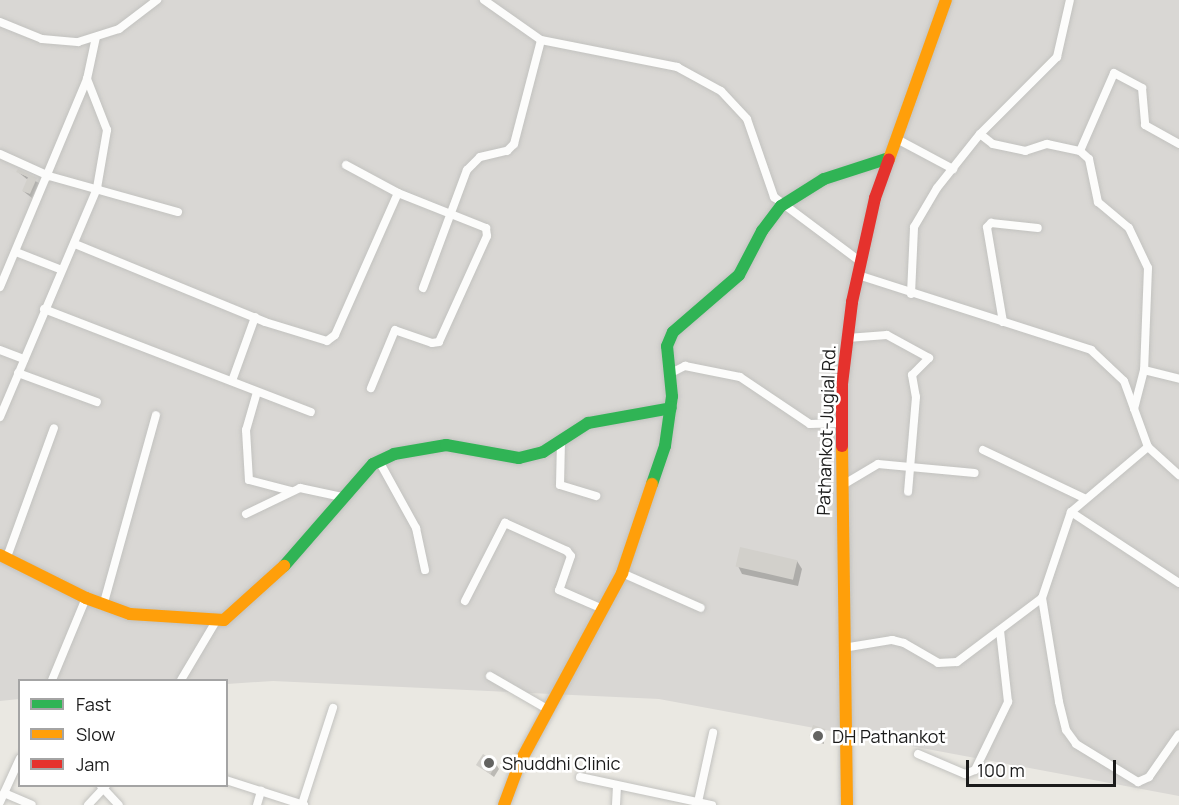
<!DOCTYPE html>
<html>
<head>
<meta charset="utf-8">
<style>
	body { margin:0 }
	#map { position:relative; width:1179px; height:805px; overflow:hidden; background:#eae8e2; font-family:Manrope,sans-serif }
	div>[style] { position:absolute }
	.residential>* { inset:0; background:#d9d7d4 }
	.shadow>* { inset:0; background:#0003 }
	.building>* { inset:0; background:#d2d0cb; transform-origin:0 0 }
	.roads { filter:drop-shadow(0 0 2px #c2c2bf) drop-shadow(0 0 2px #c2c2bf) }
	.street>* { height:8px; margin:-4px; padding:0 4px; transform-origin:4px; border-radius:4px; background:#fcfcfb }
	.fast>* { height:12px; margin:-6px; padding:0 6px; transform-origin:6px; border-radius:6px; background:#30b455 }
	.slow>* { height:12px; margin:-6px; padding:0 6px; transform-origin:6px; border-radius:6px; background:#ff9f0a }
	.jam>* { height:12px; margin:-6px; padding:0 6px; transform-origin:6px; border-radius:6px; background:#e5322d }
	.dots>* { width:16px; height:16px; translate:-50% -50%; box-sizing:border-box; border:3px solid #fff; border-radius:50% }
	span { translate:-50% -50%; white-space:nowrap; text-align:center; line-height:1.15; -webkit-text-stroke:5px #fff; paint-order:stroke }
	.street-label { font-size:18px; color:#1b1b1b }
	.poi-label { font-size:18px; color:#1b1b1b }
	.left { translate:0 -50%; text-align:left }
	.legend { position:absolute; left:18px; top:679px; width:210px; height:108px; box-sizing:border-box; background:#fff; border:2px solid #a4a4a4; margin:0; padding:8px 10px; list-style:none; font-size:18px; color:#1b1b1b }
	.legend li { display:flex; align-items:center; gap:12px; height:30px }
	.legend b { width:30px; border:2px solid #a4a4a4 }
	.scale { position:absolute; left:966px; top:760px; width:150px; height:27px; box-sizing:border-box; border:3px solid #1b1b1b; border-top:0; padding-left:8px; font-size:18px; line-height:21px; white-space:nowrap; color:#1b1b1b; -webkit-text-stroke:4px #fff; paint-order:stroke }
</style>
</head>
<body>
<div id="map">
	<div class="residential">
		<i style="clip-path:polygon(0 0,1179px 0,1179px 796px,659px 699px,273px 681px,227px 684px,226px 680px,20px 680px,19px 699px,0 701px)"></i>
	</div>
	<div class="shadow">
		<i style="clip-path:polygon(18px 172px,39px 183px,32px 198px,23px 191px,28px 180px)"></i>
		<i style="clip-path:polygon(797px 561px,802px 569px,798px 586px,742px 574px,738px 566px)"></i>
		<i style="clip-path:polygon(824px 730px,824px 744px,814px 741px,812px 736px)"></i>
		<i style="clip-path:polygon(496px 764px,499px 769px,494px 777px,478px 765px)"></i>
	</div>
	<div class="building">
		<i style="clip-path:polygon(18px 169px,37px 178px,30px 194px,22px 191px,28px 177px,16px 172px)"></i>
		<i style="left:740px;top:547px;width:59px;height:20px;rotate:13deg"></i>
		<i style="left:813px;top:725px;width:13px;height:11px;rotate:18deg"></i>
		<i style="left:483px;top:754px;width:17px;height:13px;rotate:33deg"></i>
	</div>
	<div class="roads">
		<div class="street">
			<i style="left:484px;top:0;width:70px;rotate:35.1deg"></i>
			<i style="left:541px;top:40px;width:139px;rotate:11.2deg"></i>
			<i style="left:677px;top:67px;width:50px;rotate:28.6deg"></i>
			<i style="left:721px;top:91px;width:38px;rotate:47deg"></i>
			<i style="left:747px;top:119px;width:83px;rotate:70.9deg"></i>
			<i style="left:774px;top:197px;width:109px;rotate:36.8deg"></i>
			<i style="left:0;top:22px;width:45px;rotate:22deg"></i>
			<i style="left:42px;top:39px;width:36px;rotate:5deg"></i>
			<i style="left:78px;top:42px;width:43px;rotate:-17.6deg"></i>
			<i style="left:119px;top:29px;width:48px;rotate:-37.3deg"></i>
			<i style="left:980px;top:134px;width:109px;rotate:-45deg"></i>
			<i style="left:1057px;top:57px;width:58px;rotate:-77.2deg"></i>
			<i style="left:895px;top:138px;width:66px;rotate:28.1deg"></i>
			<i style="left:1080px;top:151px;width:85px;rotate:-66.4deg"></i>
			<i style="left:1114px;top:73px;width:32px;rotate:28deg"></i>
			<i style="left:1142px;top:88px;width:37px;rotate:85deg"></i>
			<i style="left:1145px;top:125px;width:39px;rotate:29deg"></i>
			<i style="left:0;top:154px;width:54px;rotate:24.2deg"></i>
			<i style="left:49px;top:176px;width:134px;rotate:15.6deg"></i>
			<i style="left:346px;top:165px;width:59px;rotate:28.3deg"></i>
			<i style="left:75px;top:244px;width:205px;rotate:22.3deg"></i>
			<i style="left:265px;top:322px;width:65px;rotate:17deg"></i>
			<i style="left:327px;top:341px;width:10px;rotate:-37deg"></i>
			<i style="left:335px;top:335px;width:155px;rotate:-66.1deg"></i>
			<i style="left:398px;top:193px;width:95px;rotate:21.7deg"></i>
			<i style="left:486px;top:228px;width:8px;rotate:83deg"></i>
			<i style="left:487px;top:236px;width:116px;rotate:114.4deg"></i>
			<i style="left:439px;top:342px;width:7px;rotate:172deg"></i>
			<i style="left:432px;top:343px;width:39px;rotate:-161deg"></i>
			<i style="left:395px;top:330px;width:63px;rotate:112.5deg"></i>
			<i style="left:16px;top:252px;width:49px;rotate:21.4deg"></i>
			<i style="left:858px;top:275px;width:245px;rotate:17.8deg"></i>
			<i style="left:1091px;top:350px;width:45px;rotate:43.2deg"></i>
			<i style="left:1124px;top:381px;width:70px;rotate:70deg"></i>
			<i style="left:1148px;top:447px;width:42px;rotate:42.1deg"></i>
			<i style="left:0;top:287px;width:225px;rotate:-67.3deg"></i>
			<i style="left:87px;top:79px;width:43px;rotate:-77.9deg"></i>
			<i style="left:423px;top:288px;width:126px;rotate:-69.6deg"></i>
			<i style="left:467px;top:170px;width:18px;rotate:-45deg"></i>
			<i style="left:480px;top:157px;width:28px;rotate:-13deg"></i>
			<i style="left:507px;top:151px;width:10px;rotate:-45deg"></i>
			<i style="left:514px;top:144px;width:107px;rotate:-75.4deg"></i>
			<i style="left:911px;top:294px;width:67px;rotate:-87.4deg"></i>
			<i style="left:914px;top:227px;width:45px;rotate:-59.5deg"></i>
			<i style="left:937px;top:188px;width:69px;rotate:-51.5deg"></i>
			<i style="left:980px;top:134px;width:16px;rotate:38deg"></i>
			<i style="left:993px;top:144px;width:33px;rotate:12deg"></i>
			<i style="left:1025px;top:151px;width:23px;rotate:-18deg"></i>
			<i style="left:1047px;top:144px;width:34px;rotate:12deg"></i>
			<i style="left:1080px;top:151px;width:12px;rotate:42deg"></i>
			<i style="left:1089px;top:159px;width:44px;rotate:78.2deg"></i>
			<i style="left:1098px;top:202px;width:40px;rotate:40deg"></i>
			<i style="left:1129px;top:228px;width:44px;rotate:64.6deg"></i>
			<i style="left:1148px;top:268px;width:102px;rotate:92.2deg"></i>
			<i style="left:1144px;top:370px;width:40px;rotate:104.4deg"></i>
			<i style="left:44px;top:309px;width:286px;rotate:21.1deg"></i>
			<i style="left:1003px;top:322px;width:96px;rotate:-99.6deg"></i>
			<i style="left:987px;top:227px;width:6px;rotate:-45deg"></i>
			<i style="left:991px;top:223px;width:47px;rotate:6.1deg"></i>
			<i style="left:847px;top:338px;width:40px;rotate:-4.3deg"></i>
			<i style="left:887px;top:335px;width:48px;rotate:28.7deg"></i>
			<i style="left:929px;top:358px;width:24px;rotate:135deg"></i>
			<i style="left:912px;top:375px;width:22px;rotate:80deg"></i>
			<i style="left:916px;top:397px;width:95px;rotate:94.8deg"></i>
			<i style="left:0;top:350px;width:26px;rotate:21deg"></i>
			<i style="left:1144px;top:370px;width:36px;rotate:14deg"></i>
			<i style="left:18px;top:373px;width:84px;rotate:20.2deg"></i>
			<i style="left:671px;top:373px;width:16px;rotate:-27deg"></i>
			<i style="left:685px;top:366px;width:56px;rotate:11.3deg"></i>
			<i style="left:740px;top:377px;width:84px;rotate:33.9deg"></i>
			<i style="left:810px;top:424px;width:32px;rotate:-2deg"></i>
			<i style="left:232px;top:381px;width:68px;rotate:-70.2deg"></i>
			<i style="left:257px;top:392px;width:40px;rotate:106deg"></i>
			<i style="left:246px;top:430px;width:50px;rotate:86.6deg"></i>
			<i style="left:249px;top:480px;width:43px;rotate:14.7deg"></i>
			<i style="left:0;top:417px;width:249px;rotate:-67deg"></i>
			<i style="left:97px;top:188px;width:59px;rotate:-80.2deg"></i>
			<i style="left:107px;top:130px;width:55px;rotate:-111.4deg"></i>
			<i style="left:561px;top:441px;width:44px;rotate:91.3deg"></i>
			<i style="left:560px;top:485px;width:38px;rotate:17deg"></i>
			<i style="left:983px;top:450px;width:112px;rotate:25.4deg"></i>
			<i style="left:379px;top:461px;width:77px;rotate:61.1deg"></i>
			<i style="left:416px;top:528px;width:43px;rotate:77.9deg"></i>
			<i style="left:841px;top:486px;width:43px;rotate:-30.7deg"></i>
			<i style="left:878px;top:464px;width:97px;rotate:5.3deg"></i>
			<i style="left:1071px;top:512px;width:129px;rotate:33.3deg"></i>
			<i style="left:246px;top:514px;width:60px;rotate:-25.7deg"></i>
			<i style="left:300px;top:488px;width:43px;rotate:12.1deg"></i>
			<i style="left:7px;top:557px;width:137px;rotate:-70deg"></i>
			<i style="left:622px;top:573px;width:86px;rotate:23.9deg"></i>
			<i style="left:1042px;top:598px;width:105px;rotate:80.7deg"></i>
			<i style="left:1059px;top:702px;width:29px;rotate:76deg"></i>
			<i style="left:1066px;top:730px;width:17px;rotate:54deg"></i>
			<i style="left:1076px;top:744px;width:73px;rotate:31.5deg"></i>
			<i style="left:1138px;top:782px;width:12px;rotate:-24deg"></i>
			<i style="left:1149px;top:777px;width:52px;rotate:-55.1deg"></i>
			<i style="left:465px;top:601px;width:88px;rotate:-62.9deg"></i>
			<i style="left:505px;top:523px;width:68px;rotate:24.3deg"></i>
			<i style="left:567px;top:551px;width:6px;rotate:51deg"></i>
			<i style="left:571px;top:556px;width:36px;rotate:109deg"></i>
			<i style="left:559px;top:590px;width:48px;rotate:23.4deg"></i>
			<i style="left:103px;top:606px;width:198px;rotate:-74.5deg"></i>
			<i style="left:843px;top:648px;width:50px;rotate:-9.3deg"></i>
			<i style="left:892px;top:640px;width:12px;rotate:14deg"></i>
			<i style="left:904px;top:643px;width:39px;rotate:30deg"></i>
			<i style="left:938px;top:663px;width:19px;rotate:-3deg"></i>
			<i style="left:957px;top:662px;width:106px;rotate:-37deg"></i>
			<i style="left:1042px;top:598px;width:91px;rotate:-71.4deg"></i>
			<i style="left:1071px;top:512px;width:101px;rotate:-40.2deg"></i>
			<i style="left:490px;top:676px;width:68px;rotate:30deg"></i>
			<i style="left:52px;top:680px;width:89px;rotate:-67.5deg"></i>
			<i style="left:181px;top:680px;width:69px;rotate:-59.3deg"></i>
			<i style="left:918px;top:754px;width:51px;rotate:23.1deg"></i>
			<i style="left:965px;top:774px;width:11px;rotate:-22deg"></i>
			<i style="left:975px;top:770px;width:76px;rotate:-64.1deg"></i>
			<i style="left:1008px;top:702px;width:71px;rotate:-96.4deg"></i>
			<i style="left:580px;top:777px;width:135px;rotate:12deg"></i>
			<i style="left:226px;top:780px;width:82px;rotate:17.8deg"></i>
			<i style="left:101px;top:786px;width:26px;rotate:47deg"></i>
			<i style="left:4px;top:793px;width:30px;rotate:23deg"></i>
			<i style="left:0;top:802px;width:48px;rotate:-65.6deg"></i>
			<i style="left:698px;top:802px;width:71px;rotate:-77.7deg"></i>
			<i style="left:302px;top:804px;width:101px;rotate:-72.1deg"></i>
			<i style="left:88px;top:805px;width:26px;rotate:-47deg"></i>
			<i style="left:257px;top:805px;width:15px;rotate:-74deg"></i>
			<i style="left:616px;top:805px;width:18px;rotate:-87deg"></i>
		</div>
		<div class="fast">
			<i style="left:652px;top:484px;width:40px;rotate:-71.1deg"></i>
			<i style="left:665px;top:446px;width:50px;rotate:-82deg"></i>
			<i style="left:672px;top:396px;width:50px;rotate:-95.7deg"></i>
			<i style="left:667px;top:346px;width:15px;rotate:-67deg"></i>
			<i style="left:673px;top:332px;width:87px;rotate:-40.8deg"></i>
			<i style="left:739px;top:275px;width:50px;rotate:-62.4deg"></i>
			<i style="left:762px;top:231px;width:31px;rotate:-53deg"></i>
			<i style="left:781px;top:206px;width:51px;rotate:-32.1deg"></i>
			<i style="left:824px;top:179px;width:68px;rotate:-17.9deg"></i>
			<i style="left:284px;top:566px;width:135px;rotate:-48.9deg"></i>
			<i style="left:373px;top:464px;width:23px;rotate:-25deg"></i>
			<i style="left:394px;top:454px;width:53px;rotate:-9.8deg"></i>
			<i style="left:446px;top:445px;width:74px;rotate:10.1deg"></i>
			<i style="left:519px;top:458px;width:25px;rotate:-14deg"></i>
			<i style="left:543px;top:452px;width:54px;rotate:-32.8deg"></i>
			<i style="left:588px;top:423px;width:84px;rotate:-10.2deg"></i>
		</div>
		<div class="slow">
			<i style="left:889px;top:159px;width:169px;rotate:-70.3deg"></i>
			<i style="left:842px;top:446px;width:359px;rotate:89.2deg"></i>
			<i style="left:0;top:555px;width:96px;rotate:26.6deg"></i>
			<i style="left:86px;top:598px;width:47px;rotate:20deg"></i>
			<i style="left:130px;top:614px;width:94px;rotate:3.7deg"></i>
			<i style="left:224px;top:620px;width:81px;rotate:-42deg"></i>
			<i style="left:504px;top:805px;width:46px;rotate:-69.6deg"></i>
			<i style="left:520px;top:762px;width:215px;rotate:-61.6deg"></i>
			<i style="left:622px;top:573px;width:94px;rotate:-71.4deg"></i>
		</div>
		<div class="jam">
			<i style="left:842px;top:446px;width:62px;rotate:-90deg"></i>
			<i style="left:842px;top:384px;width:83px;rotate:-83deg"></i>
			<i style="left:852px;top:302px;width:107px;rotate:-77.5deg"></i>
			<i style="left:875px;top:198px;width:41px;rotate:-70.3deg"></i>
		</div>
	</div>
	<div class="dots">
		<i style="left:818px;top:736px;background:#636361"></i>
		<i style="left:489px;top:763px;background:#636361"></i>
	</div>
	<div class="street-label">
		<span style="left:826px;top:430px;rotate:-88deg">Pathankot-Jugial Rd.</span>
	</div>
	<div class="poi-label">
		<span class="left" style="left:832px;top:736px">DH Pathankot</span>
		<span class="left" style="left:502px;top:763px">Shuddhi Clinic</span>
	</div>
	<ul class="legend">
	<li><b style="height:8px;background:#30b455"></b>Fast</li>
	<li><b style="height:8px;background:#ff9f0a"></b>Slow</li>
	<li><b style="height:8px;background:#e5322d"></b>Jam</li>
	</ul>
	<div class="scale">100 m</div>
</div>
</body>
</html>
